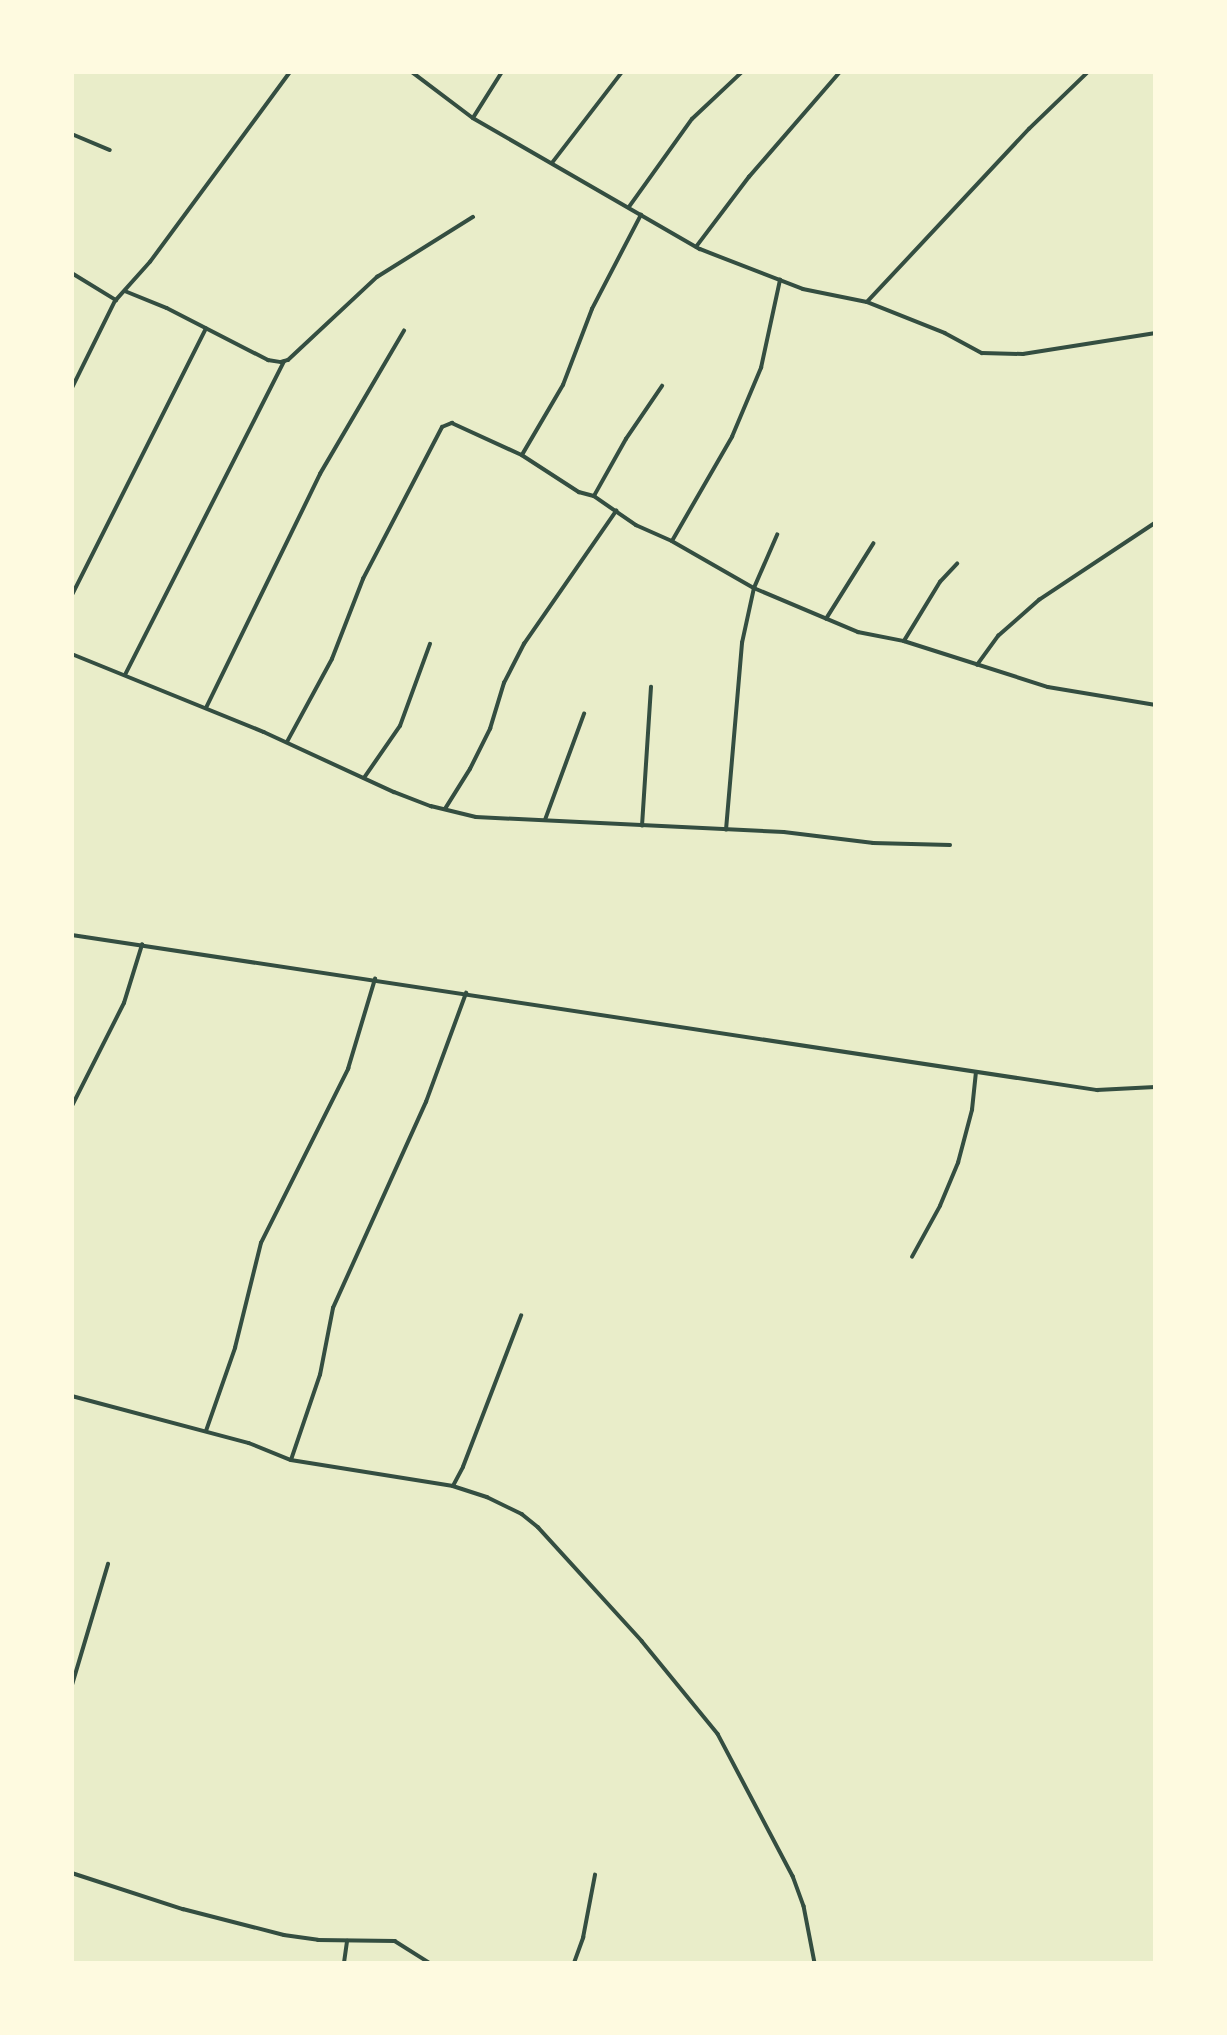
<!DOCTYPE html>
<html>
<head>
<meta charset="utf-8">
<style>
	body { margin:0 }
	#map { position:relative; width:1227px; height:2035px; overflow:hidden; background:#e9edc9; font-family:"DM Sans",sans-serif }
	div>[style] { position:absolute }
	.minor>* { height:3.5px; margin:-1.75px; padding:0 1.75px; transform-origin:1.75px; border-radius:1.75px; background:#344e41 }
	span { translate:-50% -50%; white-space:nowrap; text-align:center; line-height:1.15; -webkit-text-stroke:7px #fefae0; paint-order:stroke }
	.frame { position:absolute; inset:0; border:74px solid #fefae0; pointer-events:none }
</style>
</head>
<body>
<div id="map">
	<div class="minor">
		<i style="left:412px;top:72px;width:76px;rotate:37deg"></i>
		<i style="left:473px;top:118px;width:262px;rotate:30deg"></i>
		<i style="left:700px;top:249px;width:110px;rotate:21.2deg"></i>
		<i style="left:803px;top:289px;width:65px;rotate:11.5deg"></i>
		<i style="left:867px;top:302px;width:84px;rotate:21.7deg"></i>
		<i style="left:945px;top:333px;width:42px;rotate:28.4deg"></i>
		<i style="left:982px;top:353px;width:41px;rotate:1.4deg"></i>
		<i style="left:1023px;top:354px;width:134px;rotate:-9deg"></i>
		<i style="left:473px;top:118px;width:54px;rotate:-57.8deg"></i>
		<i style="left:72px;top:134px;width:41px;rotate:22.8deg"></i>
		<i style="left:552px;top:163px;width:115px;rotate:-52.4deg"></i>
		<i style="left:629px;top:207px;width:108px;rotate:-54.4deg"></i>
		<i style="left:692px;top:119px;width:69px;rotate:-43.2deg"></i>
		<i style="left:696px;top:247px;width:88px;rotate:-52.9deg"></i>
		<i style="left:749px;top:177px;width:139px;rotate:-49.1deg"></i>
		<i style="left:72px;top:273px;width:52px;rotate:31.5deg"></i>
		<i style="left:116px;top:300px;width:99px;rotate:116.3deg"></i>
		<i style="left:125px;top:291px;width:45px;rotate:22deg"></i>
		<i style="left:167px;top:308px;width:114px;rotate:27.2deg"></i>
		<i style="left:268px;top:360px;width:13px;rotate:9deg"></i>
		<i style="left:281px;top:362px;width:7px;rotate:-16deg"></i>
		<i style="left:288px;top:360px;width:122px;rotate:-43deg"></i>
		<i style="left:377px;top:277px;width:113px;rotate:-32deg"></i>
		<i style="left:116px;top:300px;width:51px;rotate:-48.2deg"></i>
		<i style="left:150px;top:262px;width:236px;rotate:-53.6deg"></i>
		<i style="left:867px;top:302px;width:237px;rotate:-46.9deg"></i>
		<i style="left:1029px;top:129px;width:82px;rotate:-44deg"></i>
		<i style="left:522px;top:455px;width:81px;rotate:-59.6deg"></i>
		<i style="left:563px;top:385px;width:81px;rotate:-69.1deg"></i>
		<i style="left:592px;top:309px;width:106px;rotate:-62.5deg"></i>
		<i style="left:594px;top:496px;width:65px;rotate:-60.7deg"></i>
		<i style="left:626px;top:439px;width:64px;rotate:-55.8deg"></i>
		<i style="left:672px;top:541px;width:120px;rotate:-60deg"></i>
		<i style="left:732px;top:437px;width:75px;rotate:-67.2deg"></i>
		<i style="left:761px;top:368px;width:90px;rotate:-77.8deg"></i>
		<i style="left:72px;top:595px;width:298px;rotate:-63.3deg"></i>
		<i style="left:826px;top:619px;width:89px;rotate:-57.9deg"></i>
		<i style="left:904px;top:641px;width:69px;rotate:-58.6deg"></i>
		<i style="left:940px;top:582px;width:25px;rotate:-47deg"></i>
		<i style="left:72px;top:654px;width:207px;rotate:22.1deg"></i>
		<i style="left:264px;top:732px;width:143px;rotate:24.8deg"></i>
		<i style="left:394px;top:792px;width:40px;rotate:21deg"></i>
		<i style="left:431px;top:806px;width:46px;rotate:13.7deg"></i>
		<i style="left:476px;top:817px;width:308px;rotate:2.8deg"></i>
		<i style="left:784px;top:832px;width:90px;rotate:7deg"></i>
		<i style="left:873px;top:843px;width:77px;rotate:1.5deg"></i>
		<i style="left:977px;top:665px;width:36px;rotate:-54deg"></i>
		<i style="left:998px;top:636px;width:55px;rotate:-41.3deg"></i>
		<i style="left:1039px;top:600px;width:139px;rotate:-33.6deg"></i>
		<i style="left:125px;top:675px;width:351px;rotate:-63.1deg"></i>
		<i style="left:206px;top:708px;width:260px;rotate:-64deg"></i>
		<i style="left:320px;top:474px;width:166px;rotate:-59.6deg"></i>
		<i style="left:287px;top:742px;width:94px;rotate:-61.5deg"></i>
		<i style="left:332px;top:659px;width:86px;rotate:-68.8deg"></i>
		<i style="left:363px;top:579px;width:171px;rotate:-62.5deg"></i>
		<i style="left:442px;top:427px;width:11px;rotate:-22deg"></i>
		<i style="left:452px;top:423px;width:77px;rotate:24.6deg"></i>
		<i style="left:522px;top:455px;width:68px;rotate:33deg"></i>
		<i style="left:579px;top:492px;width:16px;rotate:15deg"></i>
		<i style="left:594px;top:496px;width:51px;rotate:34.6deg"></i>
		<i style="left:636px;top:525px;width:39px;rotate:24deg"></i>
		<i style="left:672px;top:541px;width:95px;rotate:29.8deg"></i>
		<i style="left:754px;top:588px;width:113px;rotate:22.9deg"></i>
		<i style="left:858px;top:632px;width:47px;rotate:11.1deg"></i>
		<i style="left:904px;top:641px;width:151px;rotate:17.7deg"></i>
		<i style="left:1048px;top:687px;width:109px;rotate:9.5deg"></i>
		<i style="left:364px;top:778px;width:63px;rotate:-55.3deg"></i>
		<i style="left:400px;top:726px;width:87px;rotate:-69.9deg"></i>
		<i style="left:445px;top:809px;width:47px;rotate:-58deg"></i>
		<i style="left:470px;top:769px;width:45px;rotate:-63.4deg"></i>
		<i style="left:490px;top:729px;width:48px;rotate:-73.1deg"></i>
		<i style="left:504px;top:683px;width:44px;rotate:-62.9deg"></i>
		<i style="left:524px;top:644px;width:162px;rotate:-55.3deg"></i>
		<i style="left:545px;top:820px;width:113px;rotate:-69.8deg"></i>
		<i style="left:642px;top:826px;width:139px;rotate:-86.3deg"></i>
		<i style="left:726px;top:830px;width:188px;rotate:-85.1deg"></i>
		<i style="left:742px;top:643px;width:56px;rotate:-77.7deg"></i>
		<i style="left:754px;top:588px;width:58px;rotate:-66.5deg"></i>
		<i style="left:72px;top:935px;width:1037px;rotate:8.6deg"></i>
		<i style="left:1097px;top:1090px;width:58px;rotate:-3deg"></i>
		<i style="left:72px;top:1106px;width:115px;rotate:-63.2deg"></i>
		<i style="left:124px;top:1003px;width:61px;rotate:-72.8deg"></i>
		<i style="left:912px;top:1257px;width:58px;rotate:-61.2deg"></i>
		<i style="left:940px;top:1206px;width:47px;rotate:-67.3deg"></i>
		<i style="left:958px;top:1163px;width:55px;rotate:-75.2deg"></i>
		<i style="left:972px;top:1110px;width:37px;rotate:-84deg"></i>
		<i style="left:72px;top:1396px;width:183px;rotate:14.9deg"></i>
		<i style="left:249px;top:1443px;width:45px;rotate:22deg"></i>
		<i style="left:291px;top:1460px;width:164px;rotate:9.1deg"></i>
		<i style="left:453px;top:1486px;width:36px;rotate:18deg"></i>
		<i style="left:487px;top:1497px;width:39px;rotate:26deg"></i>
		<i style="left:522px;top:1514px;width:21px;rotate:39deg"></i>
		<i style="left:538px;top:1527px;width:154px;rotate:47.6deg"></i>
		<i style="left:642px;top:1641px;width:120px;rotate:50.7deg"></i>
		<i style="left:718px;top:1734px;width:161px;rotate:62.2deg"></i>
		<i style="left:793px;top:1876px;width:32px;rotate:70deg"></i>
		<i style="left:804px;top:1906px;width:58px;rotate:79.1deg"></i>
		<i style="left:206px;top:1431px;width:88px;rotate:-70.7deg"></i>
		<i style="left:235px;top:1348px;width:108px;rotate:-76.1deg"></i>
		<i style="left:261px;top:1243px;width:195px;rotate:-63.4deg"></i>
		<i style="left:348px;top:1069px;width:94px;rotate:-73.3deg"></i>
		<i style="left:291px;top:1460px;width:90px;rotate:-71.2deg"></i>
		<i style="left:320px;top:1375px;width:68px;rotate:-79deg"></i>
		<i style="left:333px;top:1308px;width:226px;rotate:-65.7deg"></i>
		<i style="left:426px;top:1102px;width:116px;rotate:-69.8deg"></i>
		<i style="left:453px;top:1486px;width:21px;rotate:-62deg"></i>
		<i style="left:463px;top:1467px;width:162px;rotate:-69deg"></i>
		<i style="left:72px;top:1685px;width:126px;rotate:-73.4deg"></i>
		<i style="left:72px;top:1873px;width:117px;rotate:18deg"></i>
		<i style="left:183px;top:1909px;width:104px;rotate:14.4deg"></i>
		<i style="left:284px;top:1935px;width:34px;rotate:8deg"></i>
		<i style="left:318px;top:1940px;width:77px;rotate:0.7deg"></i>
		<i style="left:395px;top:1941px;width:41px;rotate:32.2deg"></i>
		<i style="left:344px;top:1963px;width:22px;rotate:-82deg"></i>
		<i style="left:574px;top:1963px;width:27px;rotate:-70deg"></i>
		<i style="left:583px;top:1938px;width:64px;rotate:-79.2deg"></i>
	</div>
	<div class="frame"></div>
</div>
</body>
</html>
